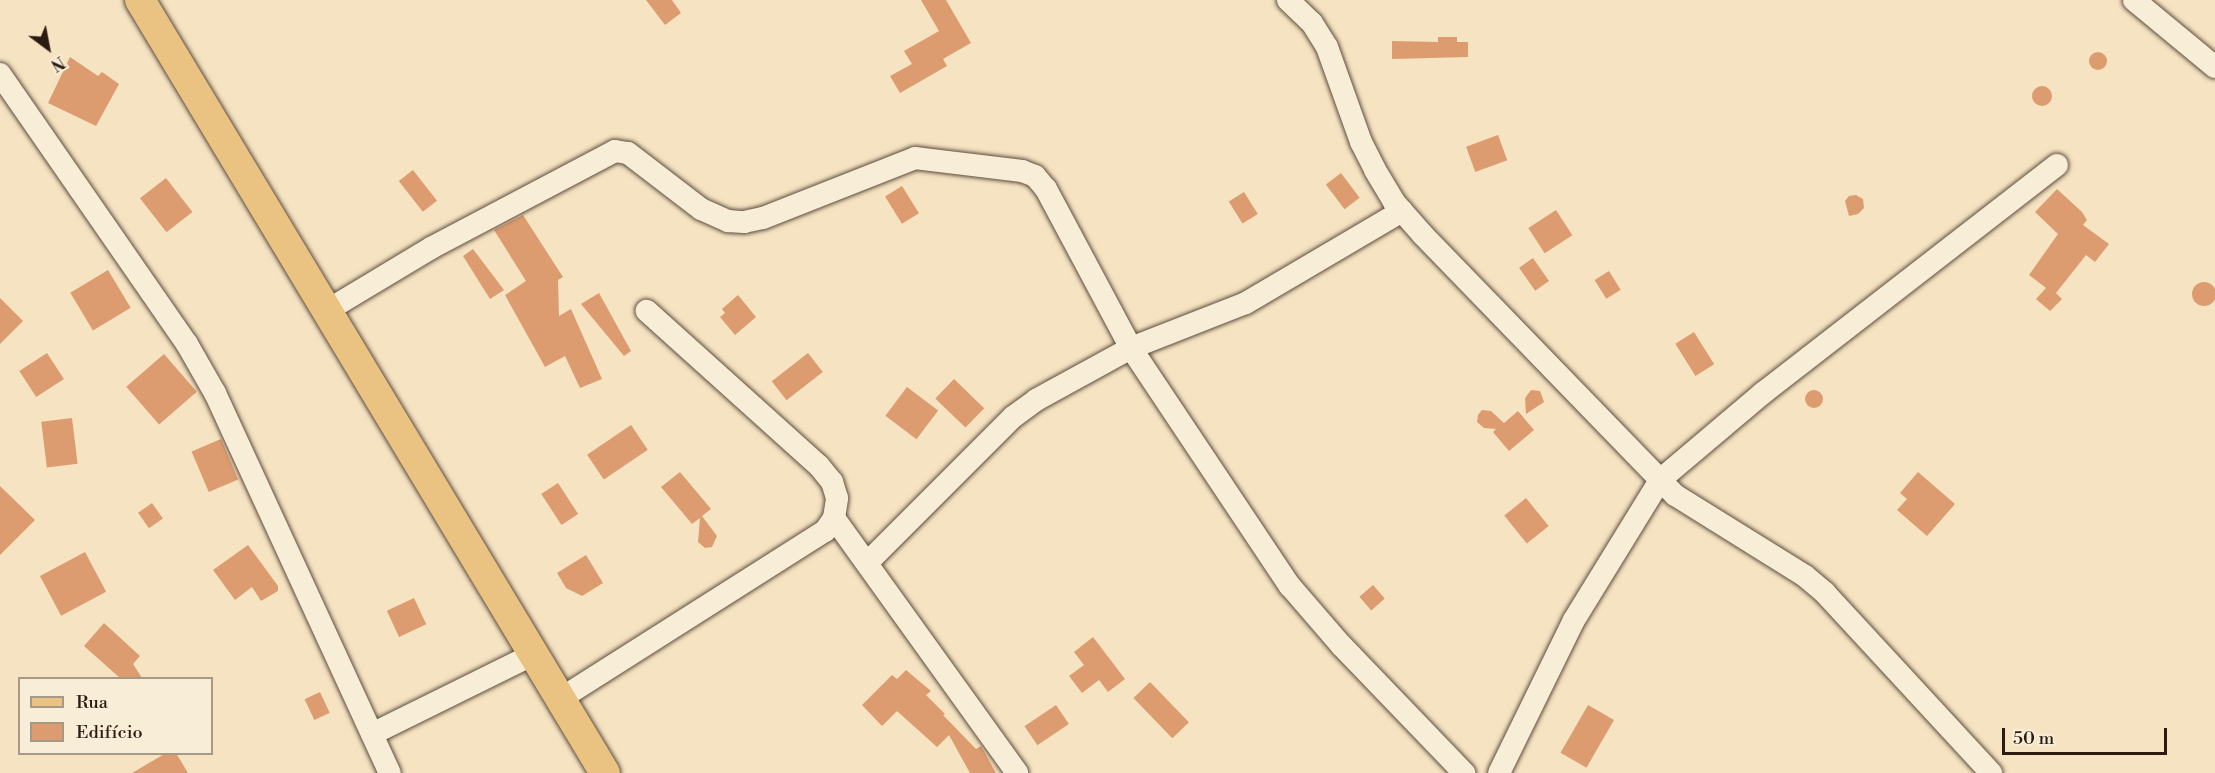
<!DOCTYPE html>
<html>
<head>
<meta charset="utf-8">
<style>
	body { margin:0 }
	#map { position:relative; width:2215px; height:773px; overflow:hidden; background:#f5e3c2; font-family:"Libre Bodoni",serif }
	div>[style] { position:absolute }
	.building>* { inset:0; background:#dd9c70; transform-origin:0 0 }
	.round { border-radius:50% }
	.roads { filter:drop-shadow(0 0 2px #5e4d3d) drop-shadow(0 0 2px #5e4d3d) }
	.minor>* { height:22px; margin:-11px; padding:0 11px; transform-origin:11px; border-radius:11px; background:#f8edd7 }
	.major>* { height:30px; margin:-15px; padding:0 15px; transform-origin:15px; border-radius:15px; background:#eac281 }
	span { translate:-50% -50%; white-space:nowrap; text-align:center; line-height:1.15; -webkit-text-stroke:6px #f8edd7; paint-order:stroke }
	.legend { position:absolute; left:18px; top:677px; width:195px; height:78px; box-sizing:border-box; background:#f8edd7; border:2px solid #a69988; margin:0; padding:8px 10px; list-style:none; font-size:18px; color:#2b1b11 }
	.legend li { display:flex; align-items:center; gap:12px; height:30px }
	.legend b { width:30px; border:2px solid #a69988 }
	.north { position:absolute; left:18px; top:18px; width:60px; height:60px; -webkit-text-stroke:4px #f8edd7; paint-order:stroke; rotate:148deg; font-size:16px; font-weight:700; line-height:24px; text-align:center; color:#2b1b11 }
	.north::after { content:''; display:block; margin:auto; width:21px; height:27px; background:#2b1b11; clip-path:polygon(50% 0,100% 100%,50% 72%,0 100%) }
	.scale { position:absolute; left:2002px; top:728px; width:165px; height:27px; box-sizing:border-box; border:3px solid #2b1b11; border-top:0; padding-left:8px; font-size:18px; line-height:21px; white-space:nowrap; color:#2b1b11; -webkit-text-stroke:4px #f8edd7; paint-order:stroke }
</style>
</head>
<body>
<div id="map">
	<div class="building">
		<i style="clip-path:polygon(646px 0,672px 0,681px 13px,665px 25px)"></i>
		<i style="clip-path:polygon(921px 0,946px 0,971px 43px,943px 59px,947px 66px,900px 93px,890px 76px,912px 64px,904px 51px,939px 31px)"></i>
		<i style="clip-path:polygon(1438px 37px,1457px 37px,1457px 42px,1468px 42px,1468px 57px,1392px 59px,1392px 41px,1438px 42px)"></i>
		<i class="round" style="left:2089px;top:52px;width:18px;height:18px"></i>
		<i style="clip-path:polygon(70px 57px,98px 76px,102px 72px,119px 84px,96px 126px,48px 103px)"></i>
		<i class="round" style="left:2032px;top:86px;width:20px;height:20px"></i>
		<i style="left:1498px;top:135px;width:27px;height:34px;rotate:70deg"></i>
		<i style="left:413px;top:170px;width:39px;height:18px;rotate:52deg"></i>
		<i style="left:1341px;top:173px;width:31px;height:19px;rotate:53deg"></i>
		<i style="left:166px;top:178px;width:43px;height:33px;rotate:52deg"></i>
		<i style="left:902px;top:186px;width:32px;height:20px;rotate:58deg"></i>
		<i style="clip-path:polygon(2057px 189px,2082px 212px,2087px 220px,2083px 225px,2109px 244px,2095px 262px,2086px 255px,2056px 293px,2062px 299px,2050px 311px,2036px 299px,2046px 288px,2029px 275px,2058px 234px,2035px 212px)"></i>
		<i style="left:1244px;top:192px;width:26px;height:18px;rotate:58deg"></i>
		<i style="clip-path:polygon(1856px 195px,1863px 199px,1864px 208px,1858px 214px,1849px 216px,1845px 201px,1849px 196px)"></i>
		<i style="left:1556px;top:210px;width:30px;height:33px;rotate:57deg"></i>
		<i style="clip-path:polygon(523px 215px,563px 277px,558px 280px,559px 316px,571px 309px,602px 379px,580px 388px,565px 356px,545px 367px,505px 295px,526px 281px,494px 230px)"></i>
		<i style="clip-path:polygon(473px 249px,504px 290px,490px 299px,463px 256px)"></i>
		<i style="left:1533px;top:258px;width:28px;height:17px;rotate:55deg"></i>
		<i style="left:108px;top:270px;width:44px;height:44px;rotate:59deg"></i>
		<i style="left:1609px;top:271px;width:22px;height:17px;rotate:58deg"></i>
		<i class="round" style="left:2192px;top:282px;width:24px;height:24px"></i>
		<i style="clip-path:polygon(599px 293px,631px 351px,624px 356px,581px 304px)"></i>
		<i style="clip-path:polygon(738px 295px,756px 317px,735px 335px,720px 317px,725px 313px,722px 309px)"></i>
		<i style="clip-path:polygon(0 298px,23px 321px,0 344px)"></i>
		<i style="left:1694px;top:332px;width:38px;height:22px;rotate:58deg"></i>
		<i style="left:47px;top:353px;width:31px;height:33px;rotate:57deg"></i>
		<i style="left:808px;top:353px;width:24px;height:46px;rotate:52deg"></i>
		<i style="left:164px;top:354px;width:50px;height:50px;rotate:49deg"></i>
		<i style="left:954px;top:379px;width:42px;height:27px;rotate:44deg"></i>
		<i style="left:907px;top:387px;width:39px;height:36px;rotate:37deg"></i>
		<i style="clip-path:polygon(1531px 390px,1540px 391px,1544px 402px,1526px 414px,1525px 398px)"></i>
		<i class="round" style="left:1805px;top:390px;width:18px;height:18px"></i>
		<i style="clip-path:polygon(1482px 410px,1491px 411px,1504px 423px,1518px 411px,1534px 430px,1509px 451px,1493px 432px,1496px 429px,1484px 428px,1477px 422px,1478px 415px)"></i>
		<i style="left:72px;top:418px;width:46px;height:31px;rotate:83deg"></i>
		<i style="left:631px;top:425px;width:30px;height:53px;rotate:56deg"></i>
		<i style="left:221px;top:439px;width:44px;height:32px;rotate:67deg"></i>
		<i style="clip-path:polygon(680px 472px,711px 509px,702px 516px,717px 536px,712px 547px,705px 548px,698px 542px,700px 518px,692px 524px,661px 487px)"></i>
		<i style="clip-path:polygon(1918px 472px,1955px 504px,1927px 536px,1897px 510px,1907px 499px,1900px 493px)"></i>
		<i style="left:558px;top:483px;width:37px;height:20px;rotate:57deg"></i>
		<i style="clip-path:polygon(0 486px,35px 520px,0 555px)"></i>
		<i style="left:1526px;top:498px;width:36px;height:28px;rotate:51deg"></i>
		<i style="left:152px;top:503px;width:19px;height:17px;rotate:55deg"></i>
		<i style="clip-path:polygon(248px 545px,278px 586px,278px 591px,261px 601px,252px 587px,235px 600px,213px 570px)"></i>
		<i style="left:85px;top:552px;width:45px;height:51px;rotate:62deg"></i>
		<i style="clip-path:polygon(586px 555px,603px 583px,582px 596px,566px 588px,557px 573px)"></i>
		<i style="left:1373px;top:585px;width:18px;height:18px;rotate:49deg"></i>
		<i style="left:414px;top:598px;width:29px;height:30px;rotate:65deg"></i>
		<i style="clip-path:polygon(104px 623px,140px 656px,133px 664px,142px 678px,120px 678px,84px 646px)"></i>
		<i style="clip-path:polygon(1093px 637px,1125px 679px,1108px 692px,1099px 680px,1082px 693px,1069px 676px,1084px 665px,1074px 652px)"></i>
		<i style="clip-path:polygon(906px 670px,931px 691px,926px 695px,945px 714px,943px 715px,976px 749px,981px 746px,996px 773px,970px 773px,949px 735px,937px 747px,897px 711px,882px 726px,862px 705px,892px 675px,897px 679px)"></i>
		<i style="left:1150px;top:682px;width:56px;height:23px;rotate:46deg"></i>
		<i style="left:320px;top:692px;width:23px;height:17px;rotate:65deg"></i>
		<i style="left:1056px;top:705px;width:23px;height:38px;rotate:56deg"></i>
		<i style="left:1588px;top:705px;width:30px;height:55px;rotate:30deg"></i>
		<i style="clip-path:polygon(166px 753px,176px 753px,188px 773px,132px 773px)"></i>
	</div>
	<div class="roads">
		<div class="minor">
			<i style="left:1288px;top:0;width:33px;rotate:44deg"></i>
			<i style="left:1312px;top:23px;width:28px;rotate:58deg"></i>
			<i style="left:1327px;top:47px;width:101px;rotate:70.3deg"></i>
			<i style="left:1361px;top:142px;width:31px;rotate:63deg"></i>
			<i style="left:1375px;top:170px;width:37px;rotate:59deg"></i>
			<i style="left:1394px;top:202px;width:44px;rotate:48.7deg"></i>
			<i style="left:1423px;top:235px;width:362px;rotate:45.9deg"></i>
			<i style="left:1675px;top:495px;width:153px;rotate:31.9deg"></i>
			<i style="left:1805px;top:576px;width:26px;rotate:40deg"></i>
			<i style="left:1825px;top:593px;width:245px;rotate:47.3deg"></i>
			<i style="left:2134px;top:0;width:105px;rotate:39.6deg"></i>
			<i style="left:0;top:74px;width:328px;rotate:55.3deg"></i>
			<i style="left:187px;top:344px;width:56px;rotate:60.3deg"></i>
			<i style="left:215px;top:393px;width:418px;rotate:65.3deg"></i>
			<i style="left:328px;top:310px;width:120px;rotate:-31deg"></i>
			<i style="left:431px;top:248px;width:208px;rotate:-27.8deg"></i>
			<i style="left:615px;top:151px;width:13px;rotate:9deg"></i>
			<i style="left:628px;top:153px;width:92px;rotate:37.5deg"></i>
			<i style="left:701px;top:209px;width:30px;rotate:24deg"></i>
			<i style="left:728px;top:221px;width:16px;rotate:4deg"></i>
			<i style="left:744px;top:222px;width:19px;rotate:-12deg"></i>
			<i style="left:763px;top:218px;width:163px;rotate:-21.5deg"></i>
			<i style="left:915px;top:158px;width:108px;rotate:6.9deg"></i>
			<i style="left:1022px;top:171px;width:14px;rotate:21deg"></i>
			<i style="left:1035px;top:176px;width:17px;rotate:50deg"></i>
			<i style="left:1046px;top:189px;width:180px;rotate:61.9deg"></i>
			<i style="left:1131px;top:348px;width:286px;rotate:56.3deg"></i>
			<i style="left:1290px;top:586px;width:78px;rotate:49.2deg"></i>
			<i style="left:1341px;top:645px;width:178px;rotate:46.1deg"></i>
			<i style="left:834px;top:518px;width:314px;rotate:54.3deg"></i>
			<i style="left:868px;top:562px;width:205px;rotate:-45deg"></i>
			<i style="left:1013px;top:417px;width:29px;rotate:-36deg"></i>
			<i style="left:1036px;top:400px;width:108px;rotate:-28.7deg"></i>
			<i style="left:1131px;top:348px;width:123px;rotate:-21.4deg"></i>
			<i style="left:1246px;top:303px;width:181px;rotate:-30.5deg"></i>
			<i style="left:560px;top:699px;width:314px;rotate:-32.4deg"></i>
			<i style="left:825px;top:531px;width:16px;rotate:-55deg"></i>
			<i style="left:834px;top:518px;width:20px;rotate:-81deg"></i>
			<i style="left:837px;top:498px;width:17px;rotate:-107deg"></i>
			<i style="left:832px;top:482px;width:21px;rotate:-129deg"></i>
			<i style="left:819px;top:466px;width:232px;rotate:-138deg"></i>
			<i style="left:372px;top:734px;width:181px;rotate:-26.3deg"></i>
			<i style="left:1499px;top:773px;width:170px;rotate:-63.9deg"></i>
			<i style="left:1574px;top:620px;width:164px;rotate:-58.4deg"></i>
			<i style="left:1660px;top:480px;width:135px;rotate:-40.2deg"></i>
			<i style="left:1763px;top:393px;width:372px;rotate:-37.8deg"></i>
		</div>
		<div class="major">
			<i style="left:140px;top:0;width:902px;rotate:58.97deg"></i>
		</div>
	</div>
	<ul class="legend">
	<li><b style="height:8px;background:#eac281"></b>Rua</li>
	<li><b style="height:16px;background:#dd9c70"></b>Edifício</li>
	</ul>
	<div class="north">N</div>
	<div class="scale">50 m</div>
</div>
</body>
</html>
